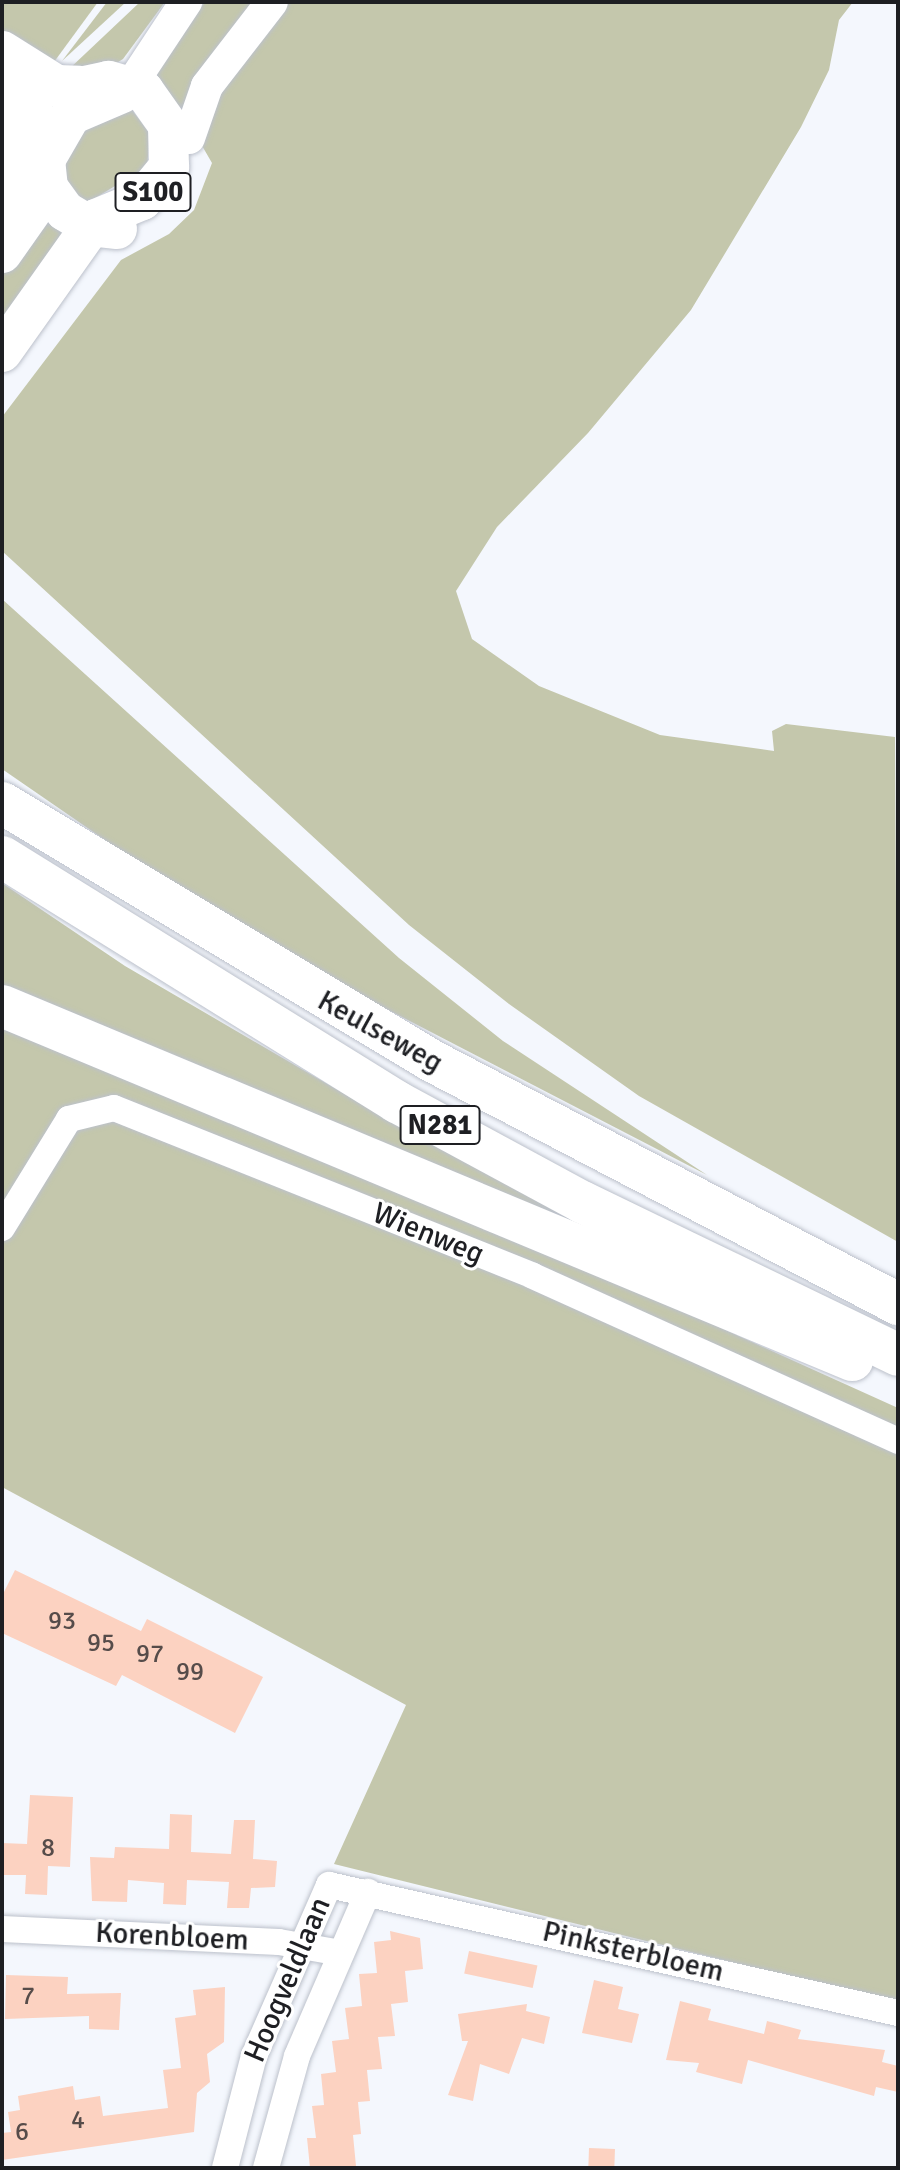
<!DOCTYPE html>
<html>
<head>
<meta charset="utf-8">
<style>
	body { margin:0 }
	#map { position:relative; width:900px; height:2170px; overflow:hidden; background:#f4f7fd; font-family:Signika,sans-serif }
	div>[style] { position:absolute }
	.green>* { inset:0; background:#c4c7ac }
	.building>* { inset:0; background:#fcd2c1; transform-origin:0 0 }
	.roads { filter:drop-shadow(0 0 2px #bcc1cb) drop-shadow(0 0 2px #bcc1cb) }
	.minor>* { height:26px; margin:-13px; padding:0 13px; transform-origin:13px; border-radius:13px; background:#fff }
	.tertiary>* { height:32px; margin:-16px; padding:0 16px; transform-origin:16px; border-radius:16px; background:#fff }
	.primary>* { height:40px; margin:-20px; padding:0 20px; transform-origin:20px; border-radius:20px; background:#fff }
	.trunk>* { height:42px; margin:-21px; padding:0 21px; transform-origin:21px; border-radius:21px; background:#fff }
	span { translate:-50% -50%; white-space:nowrap; text-align:center; line-height:1.15; -webkit-text-stroke:6px #fff; paint-order:stroke }
	.number-label { font-size:26px; color:#564c4a }
	.number-label span { -webkit-text-stroke-width:0 }
	.shield-label span { padding:2px 6px; background:#fff; border:2px solid; border-radius:6px; -webkit-text-stroke-width:0 }
	.shield-label { font-size:28px; color:#1e1f23; font-weight:700 }
	.street-label { font-size:30px; color:#1e1f23 }
	.frame { position:absolute; inset:0; border:4px solid #1e1f23; pointer-events:none }
</style>
</head>
<body>
<div id="map">
	<div class="green">
		<i style="clip-path:polygon(2px 2px,98px 2px,54px 62px,2px 40px)"></i>
		<i style="clip-path:polygon(107px 2px,126px 2px,62px 61px)"></i>
		<i style="clip-path:polygon(140px 2px,165px 2px,123px 59px,110px 67px,68px 70px)"></i>
		<i style="clip-path:polygon(205px 2px,257px 2px,183px 114px,150px 76px)"></i>
		<i style="clip-path:polygon(283px 2px,853px 2px,839px 20px,829px 70px,801px 127px,691px 310px,588px 433px,497px 527px,456px 591px,472px 639px,539px 686px,660px 735px,774px 751px,772px 731px,786px 724px,895px 737px,898px 1242px,639px 1096px,509px 1004px,409px 925px,2px 551px,2px 417px,121px 260px,169px 234px,194px 210px,212px 163px,201px 144px,204px 119px)"></i>
		<i style="clip-path:polygon(132px 110px,150px 134px,147px 167px,85px 204px,67px 182px,64px 163px,84px 130px)"></i>
		<i style="clip-path:polygon(42px 214px,69px 229px,2px 326px,2px 264px)"></i>
		<i style="clip-path:polygon(2px 599px,399px 958px,503px 1041px,707px 1175px,373px 1002px,118px 849px,2px 769px)"></i>
		<i style="clip-path:polygon(2px 883px,125px 966px,413px 1134px,739px 1308px,2px 986px)"></i>
		<i style="clip-path:polygon(2px 1020px,500px 1228px,898px 1408px,898px 2003px,334px 1864px,406px 1705px,2px 1487px)"></i>
	</div>
	<div class="building">
		<i style="clip-path:polygon(15px 1570px,141px 1631px,147px 1619px,263px 1677px,235px 1733px,122px 1675px,116px 1686px,2px 1633px,2px 1596px)"></i>
		<i style="clip-path:polygon(30px 1795px,73px 1797px,70px 1867px,48px 1866px,47px 1895px,25px 1894px,26px 1875px,2px 1875px,2px 1843px,27px 1844px)"></i>
		<i style="clip-path:polygon(170px 1814px,192px 1815px,191px 1852px,231px 1854px,234px 1820px,255px 1820px,253px 1859px,277px 1861px,275px 1887px,251px 1888px,249px 1908px,227px 1908px,229px 1882px,187px 1880px,186px 1905px,163px 1904px,164px 1883px,128px 1880px,127px 1902px,92px 1901px,90px 1857px,114px 1858px,115px 1847px,169px 1849px)"></i>
		<i style="clip-path:polygon(390px 1931px,420px 1938px,423px 1969px,405px 1971px,408px 2002px,391px 2004px,395px 2036px,378px 2037px,382px 2069px,367px 2070px,370px 2101px,358px 2102px,361px 2134px,353px 2135px,356px 2166px,310px 2168px,307px 2138px,316px 2138px,312px 2106px,324px 2105px,321px 2074px,336px 2072px,332px 2041px,349px 2039px,345px 2008px,362px 2006px,359px 1974px,377px 1973px,374px 1942px,391px 1940px)"></i>
		<i style="left:469px;top:1951px;width:70px;height:23px;rotate:12deg"></i>
		<i style="clip-path:polygon(6px 1975px,68px 1977px,67px 1994px,121px 1993px,119px 2030px,89px 2029px,89px 2016px,5px 2019px)"></i>
		<i style="clip-path:polygon(594px 1980px,623px 1987px,618px 2009px,639px 2014px,632px 2043px,582px 2033px)"></i>
		<i style="clip-path:polygon(225px 1987px,224px 2042px,207px 2054px,210px 2082px,197px 2093px,194px 2132px,2px 2160px,2px 2133px,11px 2132px,8px 2112px,20px 2110px,18px 2096px,73px 2086px,75px 2100px,100px 2096px,103px 2116px,168px 2108px,163px 2070px,181px 2068px,175px 2018px,196px 2015px,193px 1990px)"></i>
		<i style="clip-path:polygon(680px 2001px,711px 2009px,708px 2020px,764px 2034px,767px 2021px,801px 2030px,798px 2039px,885px 2050px,882px 2062px,898px 2066px,898px 2092px,876px 2087px,874px 2096px,748px 2060px,742px 2084px,696px 2072px,699px 2063px,666px 2060px)"></i>
		<i style="clip-path:polygon(527px 2004px,526px 2011px,550px 2017px,544px 2044px,522px 2038px,509px 2074px,480px 2064px,473px 2101px,448px 2095px,468px 2041px,462px 2041px,458px 2014px)"></i>
		<i style="left:589px;top:2148px;width:26px;height:20px;rotate:2deg"></i>
	</div>
	<div class="roads">
		<div class="minor">
			<i style="left:2px;top:1228px;width:128px;rotate:-58.4deg"></i>
			<i style="left:69px;top:1119px;width:46px;rotate:-13.7deg"></i>
			<i style="left:114px;top:1108px;width:451px;rotate:21.8deg"></i>
			<i style="left:533px;top:1276px;width:401px;rotate:24.3deg"></i>
			<i style="left:2px;top:1929px;width:277px;rotate:2.7deg"></i>
			<i style="left:279px;top:1942px;width:63px;rotate:10.1deg"></i>
			<i style="left:225px;top:2168px;width:116px;rotate:-75.5deg"></i>
			<i style="left:254px;top:2056px;width:187px;rotate:-66.3deg"></i>
			<i style="left:329px;top:1885px;width:583px;rotate:12.68deg"></i>
			<i style="left:266px;top:2168px;width:116px;rotate:-74.5deg"></i>
			<i style="left:297px;top:2056px;width:179px;rotate:-66.6deg"></i>
		</div>
		<div class="tertiary">
			<i style="left:131px;top:85px;width:100px;rotate:-56.5deg"></i>
			<i style="left:189px;top:138px;width:55px;rotate:-70.9deg"></i>
			<i style="left:207px;top:86px;width:106px;rotate:-52.3deg"></i>
		</div>
		<div class="primary">
			<i style="left:117px;top:229px;width:27px;rotate:-174deg"></i>
			<i style="left:90px;top:226px;width:29px;rotate:-149deg"></i>
			<i style="left:65px;top:211px;width:29px;rotate:-126deg"></i>
			<i style="left:48px;top:188px;width:28px;rotate:-96deg"></i>
			<i style="left:45px;top:160px;width:52px;rotate:-60deg"></i>
			<i style="left:71px;top:115px;width:56px;rotate:-23.3deg"></i>
			<i style="left:2px;top:253px;width:70px;rotate:-54.9deg"></i>
			<i style="left:42px;top:196px;width:23px;rotate:-85deg"></i>
			<i style="left:2px;top:352px;width:163px;rotate:-54.7deg"></i>
			<i style="left:96px;top:219px;width:50px;rotate:-22.4deg"></i>
			<i style="left:142px;top:200px;width:43px;rotate:-50.7deg"></i>
			<i style="left:169px;top:167px;width:42px;rotate:-91.4deg"></i>
			<i style="left:168px;top:125px;width:42px;rotate:-125.2deg"></i>
			<i style="left:144px;top:91px;width:37px;rotate:-164deg"></i>
			<i style="left:108px;top:81px;width:30px;rotate:168deg"></i>
		</div>
		<div class="trunk">
			<i style="left:2px;top:52px;width:64px;rotate:32.2deg"></i>
			<i style="left:56px;top:86px;width:23px;rotate:2deg"></i>
			<i style="left:2px;top:90px;width:45px;rotate:41.4deg"></i>
			<i style="left:36px;top:120px;width:29px;rotate:65deg"></i>
			<i style="left:2px;top:119px;width:57px;rotate:73.8deg"></i>
			<i style="left:18px;top:174px;width:47px;rotate:104.9deg"></i>
			<i style="left:2px;top:803px;width:501px;rotate:30.96deg"></i>
			<i style="left:432px;top:1061px;width:526px;rotate:27.54deg"></i>
			<i style="left:2px;top:857px;width:465px;rotate:31.8deg"></i>
			<i style="left:397px;top:1102px;width:210px;rotate:28.4deg"></i>
			<i style="left:582px;top:1202px;width:351px;rotate:25.8deg"></i>
			<i style="left:2px;top:1006px;width:921px;rotate:22.61deg"></i>
		</div>
	</div>
	<div class="number-label">
		<span style="left:62px;top:1622px">93</span>
		<span style="left:101px;top:1644px">95</span>
		<span style="left:150px;top:1655px">97</span>
		<span style="left:190px;top:1673px">99</span>
		<span style="left:48px;top:1849px">8</span>
		<span style="left:28px;top:1997px">7</span>
		<span style="left:78px;top:2121px">4</span>
		<span style="left:22px;top:2133px">6</span>
	</div>
	<div class="shield-label">
		<span style="left:153px;top:192px">S100</span>
		<span style="left:440px;top:1125px">N281</span>
	</div>
	<div class="street-label">
		<span style="left:380px;top:1032px;rotate:29deg">Keulseweg</span>
		<span style="left:428px;top:1234px;rotate:22deg">Wienweg</span>
		<span style="left:172px;top:1937px;rotate:3deg">Korenbloem</span>
		<span style="left:633px;top:1952px;rotate:13deg">Pinksterbloem</span>
		<span style="left:288px;top:1980px;rotate:-67deg">Hoogveldlaan</span>
	</div>
	<div class="frame"></div>
</div>
</body>
</html>
